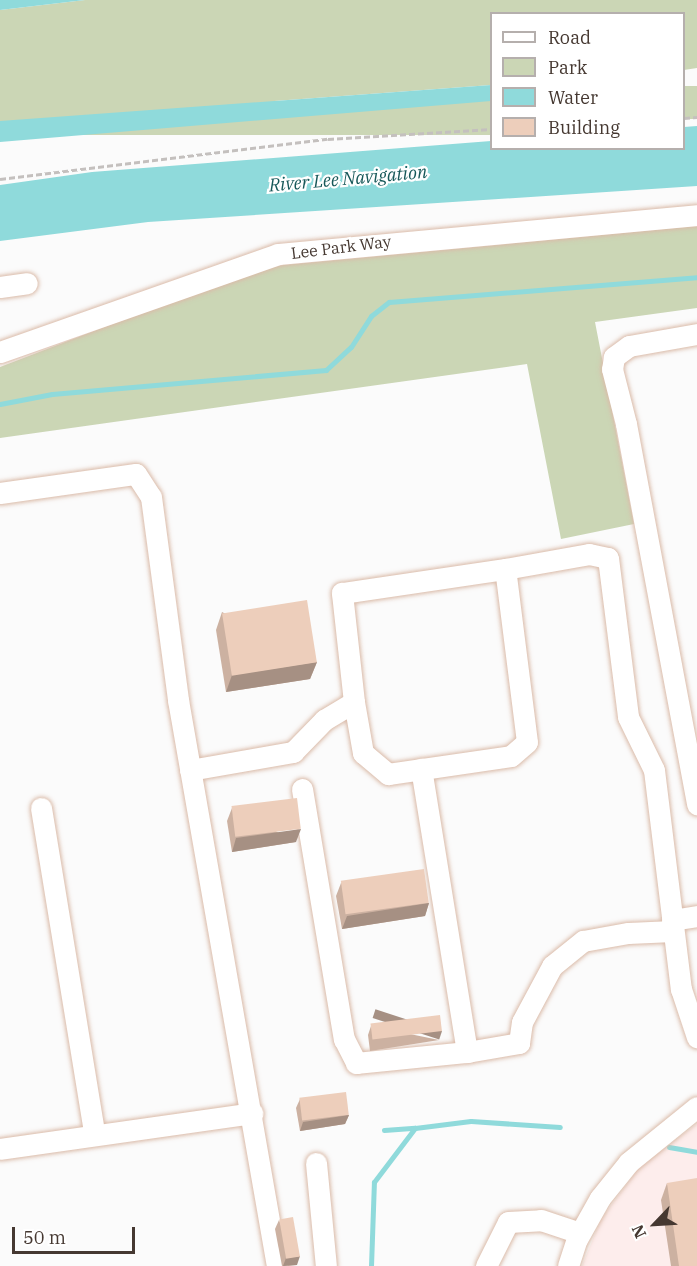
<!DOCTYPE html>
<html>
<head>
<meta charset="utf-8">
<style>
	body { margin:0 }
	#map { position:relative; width:697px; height:1266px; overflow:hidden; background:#fbfbfb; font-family:"IBM Plex Serif",serif }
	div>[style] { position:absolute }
	.industrial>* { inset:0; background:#fdedec }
	.green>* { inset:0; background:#cbd6b5; transform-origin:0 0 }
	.water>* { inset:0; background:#8fdadb }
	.stream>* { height:5px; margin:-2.5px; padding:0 2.5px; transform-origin:2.5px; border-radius:2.5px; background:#8fdadb }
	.path>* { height:3px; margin-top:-1.5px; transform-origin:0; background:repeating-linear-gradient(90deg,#c4c0be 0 6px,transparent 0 9px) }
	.roads { filter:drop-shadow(0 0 2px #dabba9) drop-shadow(0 0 2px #dabba9) }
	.minor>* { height:21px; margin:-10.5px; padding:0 10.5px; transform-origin:10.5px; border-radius:10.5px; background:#fff }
	.wall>* { inset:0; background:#ccb1a1 }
	.shaded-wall>* { inset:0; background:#a69083; transform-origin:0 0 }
	.building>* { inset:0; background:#edcebb; transform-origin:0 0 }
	span { translate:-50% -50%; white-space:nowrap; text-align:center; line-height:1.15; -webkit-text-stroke:4.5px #fff; paint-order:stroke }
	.street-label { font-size:16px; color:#453831 }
	.water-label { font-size:18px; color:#175859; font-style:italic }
	.legend { position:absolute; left:490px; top:12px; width:195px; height:138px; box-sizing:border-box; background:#fff; border:2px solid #b5afad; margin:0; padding:8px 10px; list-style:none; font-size:18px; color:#453831 }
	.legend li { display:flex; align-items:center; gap:12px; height:30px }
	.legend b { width:30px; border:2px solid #b5afad }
	.north { position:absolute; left:625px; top:1194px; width:60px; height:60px; -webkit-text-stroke:4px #fff; paint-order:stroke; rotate:245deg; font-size:16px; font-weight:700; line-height:24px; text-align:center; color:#453831 }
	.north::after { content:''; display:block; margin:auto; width:21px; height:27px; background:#453831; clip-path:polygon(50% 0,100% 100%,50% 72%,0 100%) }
	.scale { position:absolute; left:12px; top:1227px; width:123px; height:27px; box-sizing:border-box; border:3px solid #453831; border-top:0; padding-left:8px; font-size:18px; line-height:21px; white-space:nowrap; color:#453831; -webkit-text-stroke:4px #fff; paint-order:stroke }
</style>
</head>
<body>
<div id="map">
	<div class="industrial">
		<i style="clip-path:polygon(697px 1124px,697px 1266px,582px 1266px,601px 1219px,641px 1165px)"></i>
	</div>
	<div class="green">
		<i style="clip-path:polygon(85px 0,697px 0,697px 68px,684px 70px,684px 14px,492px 14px,491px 85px,0 121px,0 10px)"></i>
		<i style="left:697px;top:86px;width:33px;height:13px;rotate:90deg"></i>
		<i style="left:491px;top:101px;width:34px;height:493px;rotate:90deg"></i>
		<i style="clip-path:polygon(697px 226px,697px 308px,595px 322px,634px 524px,561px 539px,527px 364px,0 438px,0 367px,248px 272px,284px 265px)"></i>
	</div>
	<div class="water">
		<i style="clip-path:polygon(0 0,85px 0,0 10px)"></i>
		<i style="clip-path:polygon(491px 85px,491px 101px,0 142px,0 121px)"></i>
		<i style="clip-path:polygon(697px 126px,697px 186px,148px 222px,0 241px,0 185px,92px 172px,491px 141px,492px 148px,684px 148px,684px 127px)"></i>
	</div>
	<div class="stream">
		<i style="left:0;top:404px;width:53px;rotate:-10.9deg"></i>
		<i style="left:52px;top:394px;width:275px;rotate:-5deg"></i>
		<i style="left:326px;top:370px;width:34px;rotate:-43deg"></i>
		<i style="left:351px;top:347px;width:37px;rotate:-57deg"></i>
		<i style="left:371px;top:316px;width:23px;rotate:-38deg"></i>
		<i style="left:389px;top:302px;width:309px;rotate:-4.6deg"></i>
		<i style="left:384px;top:1130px;width:31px;rotate:-4deg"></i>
		<i style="left:669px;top:1147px;width:28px;rotate:10deg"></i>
		<i style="left:371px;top:1266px;width:84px;rotate:-88deg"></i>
		<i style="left:374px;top:1182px;width:68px;rotate:-52.8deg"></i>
		<i style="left:415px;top:1128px;width:56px;rotate:-7.1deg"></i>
		<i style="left:471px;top:1121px;width:89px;rotate:3.9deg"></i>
	</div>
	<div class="path">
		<i style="left:684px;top:118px;width:13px;rotate:-4deg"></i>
		<i style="left:0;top:179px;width:330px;rotate:-7deg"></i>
		<i style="left:328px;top:139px;width:164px;rotate:-3.5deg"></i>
	</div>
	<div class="roads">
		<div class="minor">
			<i style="left:0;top:287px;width:27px;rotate:-8deg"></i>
			<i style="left:697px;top:334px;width:69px;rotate:170deg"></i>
			<i style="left:629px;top:346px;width:19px;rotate:144deg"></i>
			<i style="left:614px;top:357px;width:12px;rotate:99deg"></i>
			<i style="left:612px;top:369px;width:57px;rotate:75.7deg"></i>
			<i style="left:626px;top:424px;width:387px;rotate:79.4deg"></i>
			<i style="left:0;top:352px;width:295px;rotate:-19.4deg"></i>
			<i style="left:278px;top:254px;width:421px;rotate:-5.3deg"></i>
			<i style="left:0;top:493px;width:137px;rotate:-8deg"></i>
			<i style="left:136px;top:474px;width:27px;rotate:57deg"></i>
			<i style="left:151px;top:497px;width:205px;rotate:82.4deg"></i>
			<i style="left:178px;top:700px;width:575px;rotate:80.08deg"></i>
			<i style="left:354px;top:702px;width:110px;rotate:-96.3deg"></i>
			<i style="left:342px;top:593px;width:165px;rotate:-8.4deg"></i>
			<i style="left:190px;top:770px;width:105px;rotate:-9.9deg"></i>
			<i style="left:293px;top:752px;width:45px;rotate:-45.9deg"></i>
			<i style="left:324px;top:720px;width:35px;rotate:-31deg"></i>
			<i style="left:354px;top:702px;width:52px;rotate:80deg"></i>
			<i style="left:363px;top:753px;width:33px;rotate:40deg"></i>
			<i style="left:388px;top:774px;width:124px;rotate:-8.3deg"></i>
			<i style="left:511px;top:756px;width:21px;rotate:-41deg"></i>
			<i style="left:527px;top:742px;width:174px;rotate:-97.2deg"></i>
			<i style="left:505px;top:569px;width:85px;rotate:-10.1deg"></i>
			<i style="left:589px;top:554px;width:19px;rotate:12deg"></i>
			<i style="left:608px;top:558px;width:160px;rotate:82.8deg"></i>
			<i style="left:628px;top:717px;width:59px;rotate:63.9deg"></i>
			<i style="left:654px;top:770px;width:221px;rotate:83deg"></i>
			<i style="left:681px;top:989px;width:51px;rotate:71.6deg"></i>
			<i style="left:302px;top:789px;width:254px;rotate:80.5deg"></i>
			<i style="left:344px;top:1039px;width:27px;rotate:63deg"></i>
			<i style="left:356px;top:1063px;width:112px;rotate:-5.7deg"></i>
			<i style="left:467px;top:1052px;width:287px;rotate:-99.2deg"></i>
			<i style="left:41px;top:808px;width:329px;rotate:80.7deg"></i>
			<i style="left:672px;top:920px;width:25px;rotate:-9deg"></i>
			<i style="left:467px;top:1052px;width:53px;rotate:-9.8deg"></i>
			<i style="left:519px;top:1043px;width:21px;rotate:-82deg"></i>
			<i style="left:522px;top:1022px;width:64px;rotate:-61.8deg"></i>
			<i style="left:552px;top:966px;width:40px;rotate:-39deg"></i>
			<i style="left:583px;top:941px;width:46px;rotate:-10.1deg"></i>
			<i style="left:628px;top:933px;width:45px;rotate:-2.5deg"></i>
			<i style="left:0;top:1149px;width:255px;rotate:-8.1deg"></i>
			<i style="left:316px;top:1163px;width:103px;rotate:84.5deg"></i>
			<i style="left:486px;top:1266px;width:49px;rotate:-63.4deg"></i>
			<i style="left:508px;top:1222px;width:33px;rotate:-3deg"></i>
			<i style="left:541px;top:1220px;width:41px;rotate:18.4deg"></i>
			<i style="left:568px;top:1266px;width:28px;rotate:-72deg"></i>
			<i style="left:577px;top:1239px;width:47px;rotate:-60.7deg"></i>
			<i style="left:600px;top:1198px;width:46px;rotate:-51.1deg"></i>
			<i style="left:629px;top:1162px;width:87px;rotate:-39deg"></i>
		</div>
	</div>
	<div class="wall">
		<i style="clip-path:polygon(222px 612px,317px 662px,310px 679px,226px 692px,216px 630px)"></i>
		<i style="clip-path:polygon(232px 808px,296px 842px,232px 852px,227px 821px)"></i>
		<i style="clip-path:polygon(341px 883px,429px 903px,425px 916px,342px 929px,336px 896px)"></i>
		<i style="clip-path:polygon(371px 1026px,439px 1040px,370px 1051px,368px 1035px)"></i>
		<i style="clip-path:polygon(300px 1099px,349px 1115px,345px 1124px,300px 1131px,296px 1108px)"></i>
		<i style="clip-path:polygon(667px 1183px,697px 1266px,671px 1266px,661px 1200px)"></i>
		<i style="clip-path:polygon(279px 1220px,297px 1265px,282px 1266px,275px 1229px)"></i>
	</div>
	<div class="shaded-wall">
		<i style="clip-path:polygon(317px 662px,310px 679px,226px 692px,232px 675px)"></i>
		<i style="clip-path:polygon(301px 829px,296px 842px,232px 852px,236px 838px)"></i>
		<i style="clip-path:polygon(429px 903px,425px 916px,342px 929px,347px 916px)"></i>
		<i style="left:442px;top:1031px;width:9px;height:70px;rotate:108deg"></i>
		<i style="clip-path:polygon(349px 1115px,345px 1124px,300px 1131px,303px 1122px)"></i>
		<i style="clip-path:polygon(300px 1256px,297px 1265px,283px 1266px,286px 1258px)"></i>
	</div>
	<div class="building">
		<i style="left:307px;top:600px;width:63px;height:86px;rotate:81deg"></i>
		<i style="left:297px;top:798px;width:31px;height:66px;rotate:83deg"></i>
		<i style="left:424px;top:869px;width:34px;height:84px;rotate:82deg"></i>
		<i style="left:440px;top:1015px;width:16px;height:70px;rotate:83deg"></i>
		<i style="left:346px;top:1092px;width:23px;height:47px;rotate:83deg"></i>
		<i style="clip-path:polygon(697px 1178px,697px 1266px,679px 1266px,667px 1183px)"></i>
		<i style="left:293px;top:1217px;width:40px;height:14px;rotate:80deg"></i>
	</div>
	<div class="street-label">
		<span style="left:341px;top:247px;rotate:-7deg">Lee Park Way</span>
	</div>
	<div class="water-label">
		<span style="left:348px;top:179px;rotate:-5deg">River Lee Navigation</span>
	</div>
	<ul class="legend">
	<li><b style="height:8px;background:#fff"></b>Road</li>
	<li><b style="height:16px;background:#cbd6b5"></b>Park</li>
	<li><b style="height:16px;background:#8fdadb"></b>Water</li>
	<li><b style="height:16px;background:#edcebb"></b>Building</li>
	</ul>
	<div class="north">N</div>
	<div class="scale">50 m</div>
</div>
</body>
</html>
